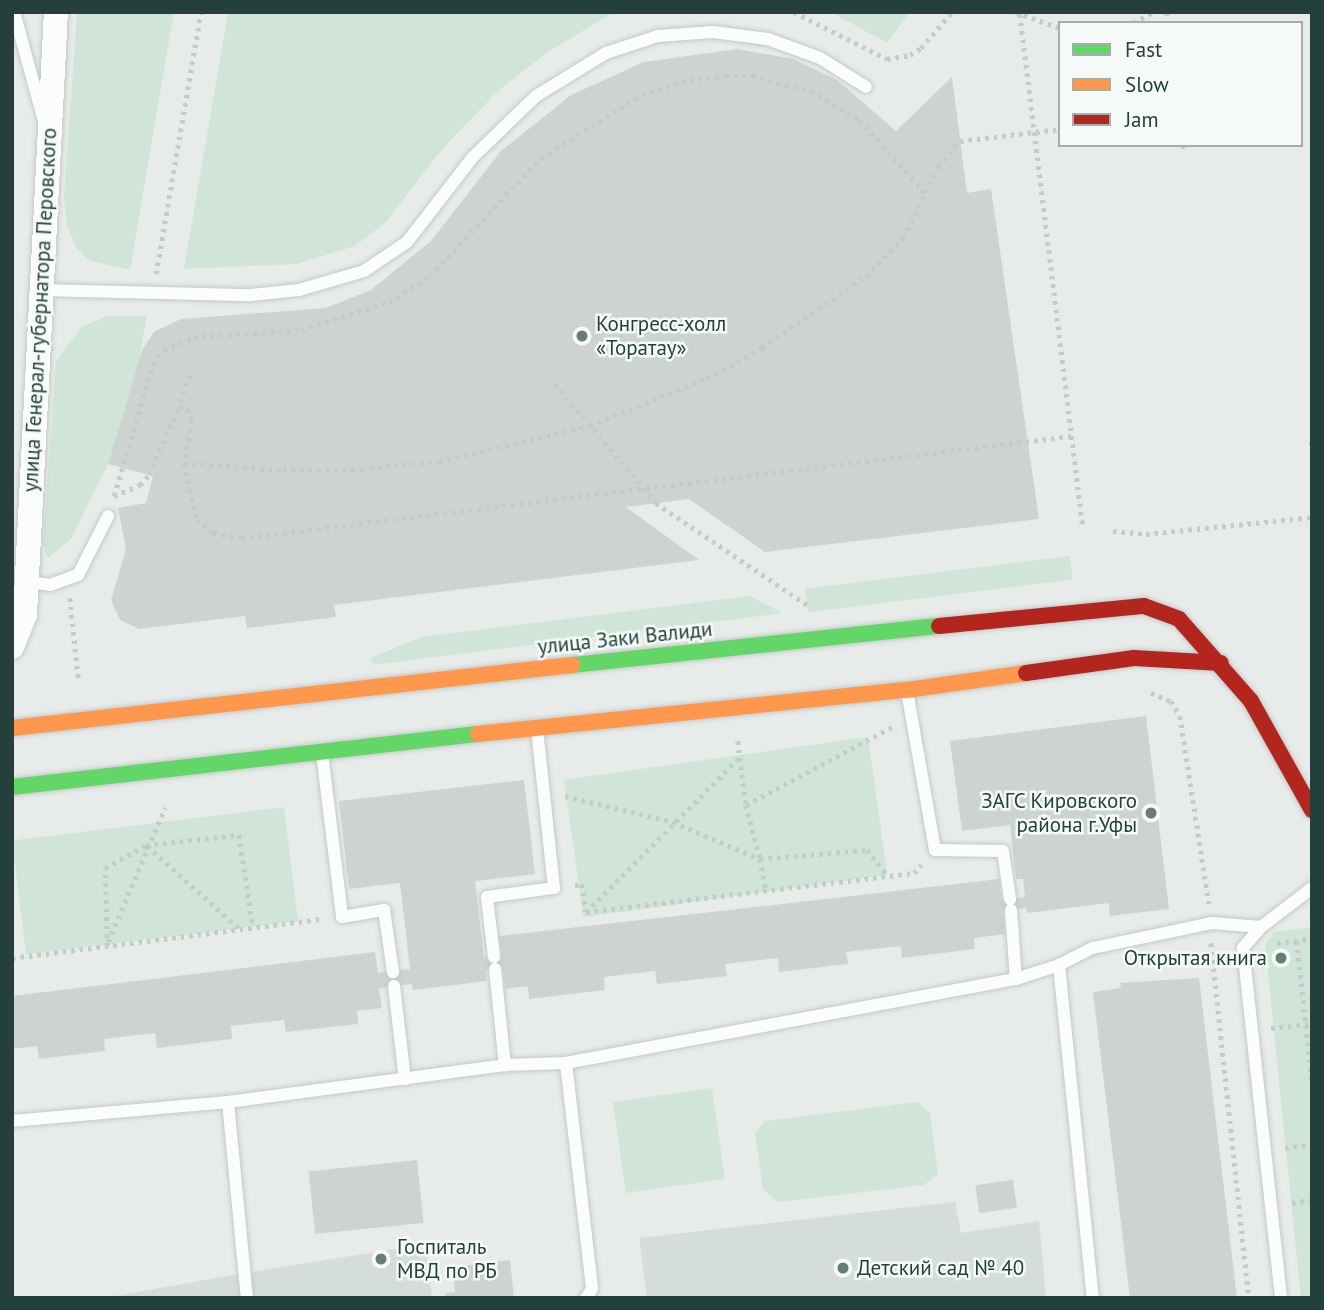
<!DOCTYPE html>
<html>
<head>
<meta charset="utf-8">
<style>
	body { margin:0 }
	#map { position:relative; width:1324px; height:1310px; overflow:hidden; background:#e7ecea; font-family:"PT Sans",sans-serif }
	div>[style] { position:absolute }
	.built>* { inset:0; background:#d4ddda }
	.green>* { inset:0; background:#d0e5d7; transform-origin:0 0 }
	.building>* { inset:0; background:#cdd3d1; transform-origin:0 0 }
	.path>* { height:4.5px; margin-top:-2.25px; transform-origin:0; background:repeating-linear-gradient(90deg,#c2ccca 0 3.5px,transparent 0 8.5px) }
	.roads { filter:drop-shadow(0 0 2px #c4c9c7) drop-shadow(0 0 2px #c4c9c7) }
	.lane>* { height:12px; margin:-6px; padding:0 6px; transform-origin:6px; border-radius:6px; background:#fbfcfc }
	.street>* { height:24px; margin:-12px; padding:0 12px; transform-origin:12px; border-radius:12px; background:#fbfcfc }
	.fast>* { height:16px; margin:-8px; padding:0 8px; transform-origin:8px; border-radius:8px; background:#63d668 }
	.slow>* { height:16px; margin:-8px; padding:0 8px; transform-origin:8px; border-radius:8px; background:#ff974d }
	.jam>* { height:16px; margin:-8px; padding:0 8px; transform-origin:8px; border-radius:8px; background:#b3261e }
	.dots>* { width:19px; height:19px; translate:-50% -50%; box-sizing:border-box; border:4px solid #f5faf8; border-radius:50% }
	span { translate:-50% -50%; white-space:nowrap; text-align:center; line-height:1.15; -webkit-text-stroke:5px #f5faf8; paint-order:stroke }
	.street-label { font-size:21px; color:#23413a }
	.poi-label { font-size:21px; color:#23413a }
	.left { translate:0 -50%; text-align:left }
	.right { translate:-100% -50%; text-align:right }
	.frame { position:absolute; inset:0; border:14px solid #23413a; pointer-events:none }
	.legend { position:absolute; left:1058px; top:21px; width:245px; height:126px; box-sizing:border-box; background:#f5faf8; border:2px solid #a1b0ac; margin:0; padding:9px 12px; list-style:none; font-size:21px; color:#23413a }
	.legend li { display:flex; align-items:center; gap:14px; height:35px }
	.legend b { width:35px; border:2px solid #a1b0ac }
</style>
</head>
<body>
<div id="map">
	<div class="built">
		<i style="clip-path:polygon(955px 1202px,961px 1233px,1039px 1221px,1046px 1298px,647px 1298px,639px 1238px)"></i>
		<i style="clip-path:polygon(426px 1244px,432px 1298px,103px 1298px,245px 1273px)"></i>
	</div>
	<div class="green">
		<i style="clip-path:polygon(77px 12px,174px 12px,130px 270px,90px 261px,76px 248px,67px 225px,64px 197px)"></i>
		<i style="clip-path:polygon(228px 12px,614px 12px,548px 52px,499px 90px,444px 147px,385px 223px,355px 246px,297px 264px,184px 269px)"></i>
		<i style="clip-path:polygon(831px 12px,910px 12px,887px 43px)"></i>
		<i style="clip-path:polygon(108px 316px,147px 316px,139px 360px,108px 464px,71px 539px,48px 558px,43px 545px,56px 361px,81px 327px)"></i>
		<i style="left:1070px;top:556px;width:24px;height:267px;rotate:83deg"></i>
		<i style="clip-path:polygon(750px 596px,783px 613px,372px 665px,371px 658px,421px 637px)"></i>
		<i style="left:868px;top:737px;width:139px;height:307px;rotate:82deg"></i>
		<i style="left:284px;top:807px;width:115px;height:274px;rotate:83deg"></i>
		<i style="clip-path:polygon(1312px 927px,1312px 1298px,1301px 1298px,1265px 944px,1274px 932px)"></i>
		<i style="left:712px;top:1088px;width:92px;height:100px;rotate:82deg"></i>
		<i style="clip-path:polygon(918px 1102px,930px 1113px,938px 1174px,924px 1185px,779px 1202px,763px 1190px,755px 1134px,765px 1121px)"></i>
	</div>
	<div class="building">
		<i style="clip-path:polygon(737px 49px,793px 59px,837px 80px,896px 131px,952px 77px,967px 193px,991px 189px,1039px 519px,765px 552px,689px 499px,626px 507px,699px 560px,334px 605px,336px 617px,247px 628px,245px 616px,139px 629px,120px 620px,111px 600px,126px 549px,118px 508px,146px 503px,153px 476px,108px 464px,142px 350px,154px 332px,181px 319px,326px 308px,371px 290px,431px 241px,501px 151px,571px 95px,644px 62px)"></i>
		<i style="clip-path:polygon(1146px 716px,1169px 909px,1110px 916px,1109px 903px,1027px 913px,1026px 908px,1003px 911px,1005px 934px,974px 938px,975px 949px,902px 958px,901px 946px,846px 952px,848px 964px,779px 972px,778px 958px,725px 964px,727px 976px,657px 984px,655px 971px,604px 977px,605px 990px,529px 999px,528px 986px,505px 989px,503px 968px,486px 970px,487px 981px,413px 990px,412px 984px,379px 988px,382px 1008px,357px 1011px,358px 1024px,286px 1032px,284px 1020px,231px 1026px,232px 1039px,157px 1048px,155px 1033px,104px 1039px,105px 1051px,39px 1059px,37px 1046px,12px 1049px,12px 996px,375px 952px,378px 973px,410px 969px,400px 883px,349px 889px,339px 801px,524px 780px,535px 874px,475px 881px,484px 958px,502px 956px,499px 936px,765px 906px,999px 879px,1002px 900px,1025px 897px,1023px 879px,1016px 879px,1010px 825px,962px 831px,950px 741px)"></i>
		<i style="clip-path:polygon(1199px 978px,1237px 1298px,1130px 1298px,1093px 992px,1121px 988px,1120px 983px)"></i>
		<i style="left:417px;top:1160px;width:63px;height:109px;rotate:84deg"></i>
		<i style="left:1013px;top:1180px;width:28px;height:38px;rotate:82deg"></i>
		<i style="clip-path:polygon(510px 1260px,514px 1298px,446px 1298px,445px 1293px,455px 1292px,452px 1267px)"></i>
	</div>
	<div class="path">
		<i style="left:794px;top:12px;width:104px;rotate:26.8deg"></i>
		<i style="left:887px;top:59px;width:23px;rotate:-10deg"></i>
		<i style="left:910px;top:55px;width:13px;rotate:-32deg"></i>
		<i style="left:921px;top:48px;width:48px;rotate:-49.3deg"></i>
		<i style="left:1016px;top:12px;width:47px;rotate:20deg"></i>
		<i style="left:1167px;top:12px;width:11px;rotate:85deg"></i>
		<i style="left:1020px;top:14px;width:518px;rotate:83.01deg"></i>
		<i style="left:1133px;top:23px;width:23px;rotate:-29deg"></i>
		<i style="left:1183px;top:145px;width:4px;rotate:76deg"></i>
		<i style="left:156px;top:274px;width:266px;rotate:-80.3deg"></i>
		<i style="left:190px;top:375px;width:33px;rotate:110deg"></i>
		<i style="left:179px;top:406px;width:9px;rotate:21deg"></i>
		<i style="left:187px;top:409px;width:13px;rotate:63deg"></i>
		<i style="left:193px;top:421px;width:43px;rotate:102.1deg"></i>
		<i style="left:184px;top:463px;width:99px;rotate:4deg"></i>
		<i style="left:283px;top:470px;width:78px;rotate:-0.7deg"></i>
		<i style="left:361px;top:469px;width:78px;rotate:-5.9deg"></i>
		<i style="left:439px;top:461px;width:155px;rotate:-13.1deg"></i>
		<i style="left:590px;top:426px;width:126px;rotate:-22.3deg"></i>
		<i style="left:707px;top:378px;width:63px;rotate:-28.6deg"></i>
		<i style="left:762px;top:348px;width:126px;rotate:-34.7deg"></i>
		<i style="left:866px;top:276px;width:53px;rotate:-45.8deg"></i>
		<i style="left:903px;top:238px;width:79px;rotate:-63.8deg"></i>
		<i style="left:938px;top:167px;width:34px;rotate:-50deg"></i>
		<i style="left:960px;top:141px;width:101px;rotate:-6.8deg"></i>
		<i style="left:555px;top:384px;width:156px;rotate:49.7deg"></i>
		<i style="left:656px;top:503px;width:182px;rotate:34deg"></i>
		<i style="left:1309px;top:443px;width:3px"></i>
		<i style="left:184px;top:464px;width:57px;rotate:76.7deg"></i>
		<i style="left:197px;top:519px;width:21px;rotate:41deg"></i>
		<i style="left:213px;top:533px;width:28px;rotate:10deg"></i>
		<i style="left:241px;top:538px;width:837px;rotate:-7deg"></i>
		<i style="left:114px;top:496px;width:137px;rotate:-73.4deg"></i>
		<i style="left:153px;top:365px;width:19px;rotate:-54deg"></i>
		<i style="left:164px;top:350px;width:33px;rotate:-23deg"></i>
		<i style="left:194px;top:337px;width:107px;rotate:-3.7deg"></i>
		<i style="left:301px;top:330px;width:92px;rotate:-17.7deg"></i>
		<i style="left:389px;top:302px;width:49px;rotate:-32.4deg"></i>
		<i style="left:430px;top:276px;width:162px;rotate:-46.8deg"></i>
		<i style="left:541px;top:158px;width:119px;rotate:-32deg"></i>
		<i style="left:642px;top:95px;width:50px;rotate:-17.4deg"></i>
		<i style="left:690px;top:80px;width:36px;rotate:-6deg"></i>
		<i style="left:726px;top:76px;width:26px"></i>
		<i style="left:752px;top:76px;width:61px;rotate:14.3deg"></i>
		<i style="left:811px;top:91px;width:57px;rotate:30.6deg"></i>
		<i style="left:860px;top:120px;width:99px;rotate:48.3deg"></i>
		<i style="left:114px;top:496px;width:28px;rotate:-23deg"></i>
		<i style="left:140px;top:485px;width:13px;rotate:-48deg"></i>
		<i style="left:149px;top:475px;width:75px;rotate:-66.5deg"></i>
		<i style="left:1113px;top:531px;width:33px;rotate:5deg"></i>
		<i style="left:1146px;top:534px;width:167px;rotate:-5.8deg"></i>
		<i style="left:70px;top:598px;width:85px;rotate:84deg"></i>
		<i style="left:1151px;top:693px;width:22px;rotate:22deg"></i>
		<i style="left:1171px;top:701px;width:17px;rotate:59deg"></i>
		<i style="left:1180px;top:716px;width:190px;rotate:81.2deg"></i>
		<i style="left:738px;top:741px;width:64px;rotate:82.9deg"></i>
		<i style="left:746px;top:805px;width:56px;rotate:75.5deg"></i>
		<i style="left:760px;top:859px;width:107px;rotate:-4.8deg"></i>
		<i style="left:867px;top:850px;width:32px;rotate:51deg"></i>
		<i style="left:565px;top:796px;width:111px;rotate:13.5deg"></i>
		<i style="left:673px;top:822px;width:95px;rotate:23deg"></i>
		<i style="left:760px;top:859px;width:31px;rotate:79deg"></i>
		<i style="left:746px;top:805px;width:168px;rotate:-28.1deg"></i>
		<i style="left:147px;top:846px;width:123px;rotate:41.7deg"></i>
		<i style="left:575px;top:885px;width:7px;rotate:-8deg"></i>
		<i style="left:582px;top:884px;width:28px;rotate:82deg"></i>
		<i style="left:586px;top:912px;width:330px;rotate:-6.8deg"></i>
		<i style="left:914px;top:873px;width:11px;rotate:-49deg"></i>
		<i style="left:586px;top:912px;width:216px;rotate:-45.2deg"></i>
		<i style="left:1297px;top:941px;width:142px;rotate:83.9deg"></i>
		<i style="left:108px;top:942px;width:146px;rotate:-67deg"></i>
		<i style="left:1211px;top:943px;width:357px;rotate:83.9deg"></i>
		<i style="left:1277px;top:943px;width:35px;rotate:-7deg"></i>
		<i style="left:107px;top:946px;width:78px;rotate:-91.5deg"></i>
		<i style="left:105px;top:868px;width:47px;rotate:-29.3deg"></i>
		<i style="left:146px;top:845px;width:94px;rotate:-6.1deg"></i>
		<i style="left:239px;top:835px;width:92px;rotate:81.3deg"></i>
		<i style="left:12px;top:958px;width:311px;rotate:-7.2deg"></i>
		<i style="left:1271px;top:1028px;width:41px;rotate:-5.6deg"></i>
		<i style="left:1285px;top:1148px;width:27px;rotate:-8deg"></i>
		<i style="left:1292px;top:1203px;width:20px;rotate:-9deg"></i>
	</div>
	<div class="roads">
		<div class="lane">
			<i style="left:14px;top:12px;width:109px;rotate:74.6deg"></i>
			<i style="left:41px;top:290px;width:210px;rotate:1.4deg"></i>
			<i style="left:251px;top:295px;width:48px;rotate:-5.9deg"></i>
			<i style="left:299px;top:290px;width:68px;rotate:-16.3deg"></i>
			<i style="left:364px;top:271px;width:52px;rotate:-34deg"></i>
			<i style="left:407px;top:242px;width:108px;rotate:-52.2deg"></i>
			<i style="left:473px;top:157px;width:88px;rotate:-44.1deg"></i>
			<i style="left:536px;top:96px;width:82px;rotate:-31.6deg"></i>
			<i style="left:606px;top:53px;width:55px;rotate:-18.1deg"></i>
			<i style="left:658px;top:36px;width:55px;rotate:-4.2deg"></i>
			<i style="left:713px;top:32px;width:55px;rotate:7.3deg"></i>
			<i style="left:768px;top:39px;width:55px;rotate:20.1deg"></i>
			<i style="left:820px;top:58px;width:54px;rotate:32.2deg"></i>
			<i style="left:27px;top:582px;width:23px;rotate:7deg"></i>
			<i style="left:50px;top:585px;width:30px;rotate:-20deg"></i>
			<i style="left:78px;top:575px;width:66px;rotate:-63deg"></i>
			<i style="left:907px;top:691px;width:161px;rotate:80deg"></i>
			<i style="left:935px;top:850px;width:68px;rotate:0.8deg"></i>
			<i style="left:1003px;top:851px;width:49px;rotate:81.7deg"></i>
			<i style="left:322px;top:753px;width:165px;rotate:83deg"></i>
			<i style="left:342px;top:917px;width:43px;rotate:-9.5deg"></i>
			<i style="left:384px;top:910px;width:63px;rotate:81.7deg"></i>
			<i style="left:1011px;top:910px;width:69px;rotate:85.9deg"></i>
			<i style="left:1261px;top:927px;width:28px;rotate:131deg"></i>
			<i style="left:1243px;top:948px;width:352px;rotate:83.8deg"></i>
			<i style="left:494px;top:957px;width:60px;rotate:-96.7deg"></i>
			<i style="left:487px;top:897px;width:68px;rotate:-7.7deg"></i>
			<i style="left:554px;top:888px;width:159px;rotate:-96.1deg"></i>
			<i style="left:1059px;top:965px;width:335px;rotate:84.2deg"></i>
			<i style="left:495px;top:969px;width:97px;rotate:84.1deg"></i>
			<i style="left:394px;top:986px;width:94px;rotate:83.3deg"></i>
			<i style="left:566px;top:1063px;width:227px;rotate:83.4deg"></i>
			<i style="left:592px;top:1289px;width:11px;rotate:124deg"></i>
			<i style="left:228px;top:1102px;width:197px;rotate:84.5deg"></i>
			<i style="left:12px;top:1121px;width:217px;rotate:-5deg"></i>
			<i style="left:228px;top:1102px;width:279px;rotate:-7.6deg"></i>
			<i style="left:505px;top:1065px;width:61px;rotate:-1.9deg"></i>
			<i style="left:566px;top:1063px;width:458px;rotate:-10.6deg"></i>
			<i style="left:1016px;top:979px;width:45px;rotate:-18deg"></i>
			<i style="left:1059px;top:965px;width:38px;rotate:-27deg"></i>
			<i style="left:1093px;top:948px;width:122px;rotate:-11.9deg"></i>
			<i style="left:1212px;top:923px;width:49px;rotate:4.7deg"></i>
			<i style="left:1261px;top:927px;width:64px;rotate:-37.4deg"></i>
		</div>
		<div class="street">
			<i style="left:12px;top:647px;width:35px;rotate:-68deg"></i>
			<i style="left:25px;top:615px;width:604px;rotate:-87.06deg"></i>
		</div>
		<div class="fast">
			<i style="left:572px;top:665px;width:369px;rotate:-6.1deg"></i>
			<i style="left:12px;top:787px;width:469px;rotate:-6.5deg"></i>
		</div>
		<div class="slow">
			<i style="left:12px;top:728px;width:564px;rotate:-6.42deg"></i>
			<i style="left:478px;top:734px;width:431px;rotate:-5.9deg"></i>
			<i style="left:907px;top:690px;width:120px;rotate:-8.1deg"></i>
		</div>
		<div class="jam">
			<i style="left:939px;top:626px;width:206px;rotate:-5.6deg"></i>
			<i style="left:1144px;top:606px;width:37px;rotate:20deg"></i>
			<i style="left:1179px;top:619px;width:109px;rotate:48.7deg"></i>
			<i style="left:1251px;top:701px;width:125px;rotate:60.8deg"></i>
			<i style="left:1026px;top:673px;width:109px;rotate:-7.9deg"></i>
			<i style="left:1134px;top:658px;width:87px;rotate:3.3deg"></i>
		</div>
	</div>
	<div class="dots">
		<i style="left:582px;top:336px;background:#687d78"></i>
		<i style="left:1151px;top:813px;background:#687d78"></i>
		<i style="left:1281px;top:958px;background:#687d78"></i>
		<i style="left:381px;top:1259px;background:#687d78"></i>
		<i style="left:843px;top:1268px;background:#687d78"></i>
	</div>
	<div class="street-label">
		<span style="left:40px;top:310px;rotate:-87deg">улица Генерал-губернатора Перовского</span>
		<span style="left:625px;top:638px;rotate:-6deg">улица Заки Валиди</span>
	</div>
	<div class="poi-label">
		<span class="left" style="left:596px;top:336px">Конгресс-холл<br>«Торатау»</span>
		<span class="right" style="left:1137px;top:813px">ЗАГС Кировского<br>района г.Уфы</span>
		<span class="right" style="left:1267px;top:958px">Открытая книга</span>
		<span class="left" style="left:397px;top:1259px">Госпиталь<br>МВД по РБ</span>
		<span class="left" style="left:857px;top:1268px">Детский сад № 40</span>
	</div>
	<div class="frame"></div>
	<ul class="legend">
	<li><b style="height:9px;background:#63d668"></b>Fast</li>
	<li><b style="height:9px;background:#ff974d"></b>Slow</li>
	<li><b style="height:9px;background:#b3261e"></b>Jam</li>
	</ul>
</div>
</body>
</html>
